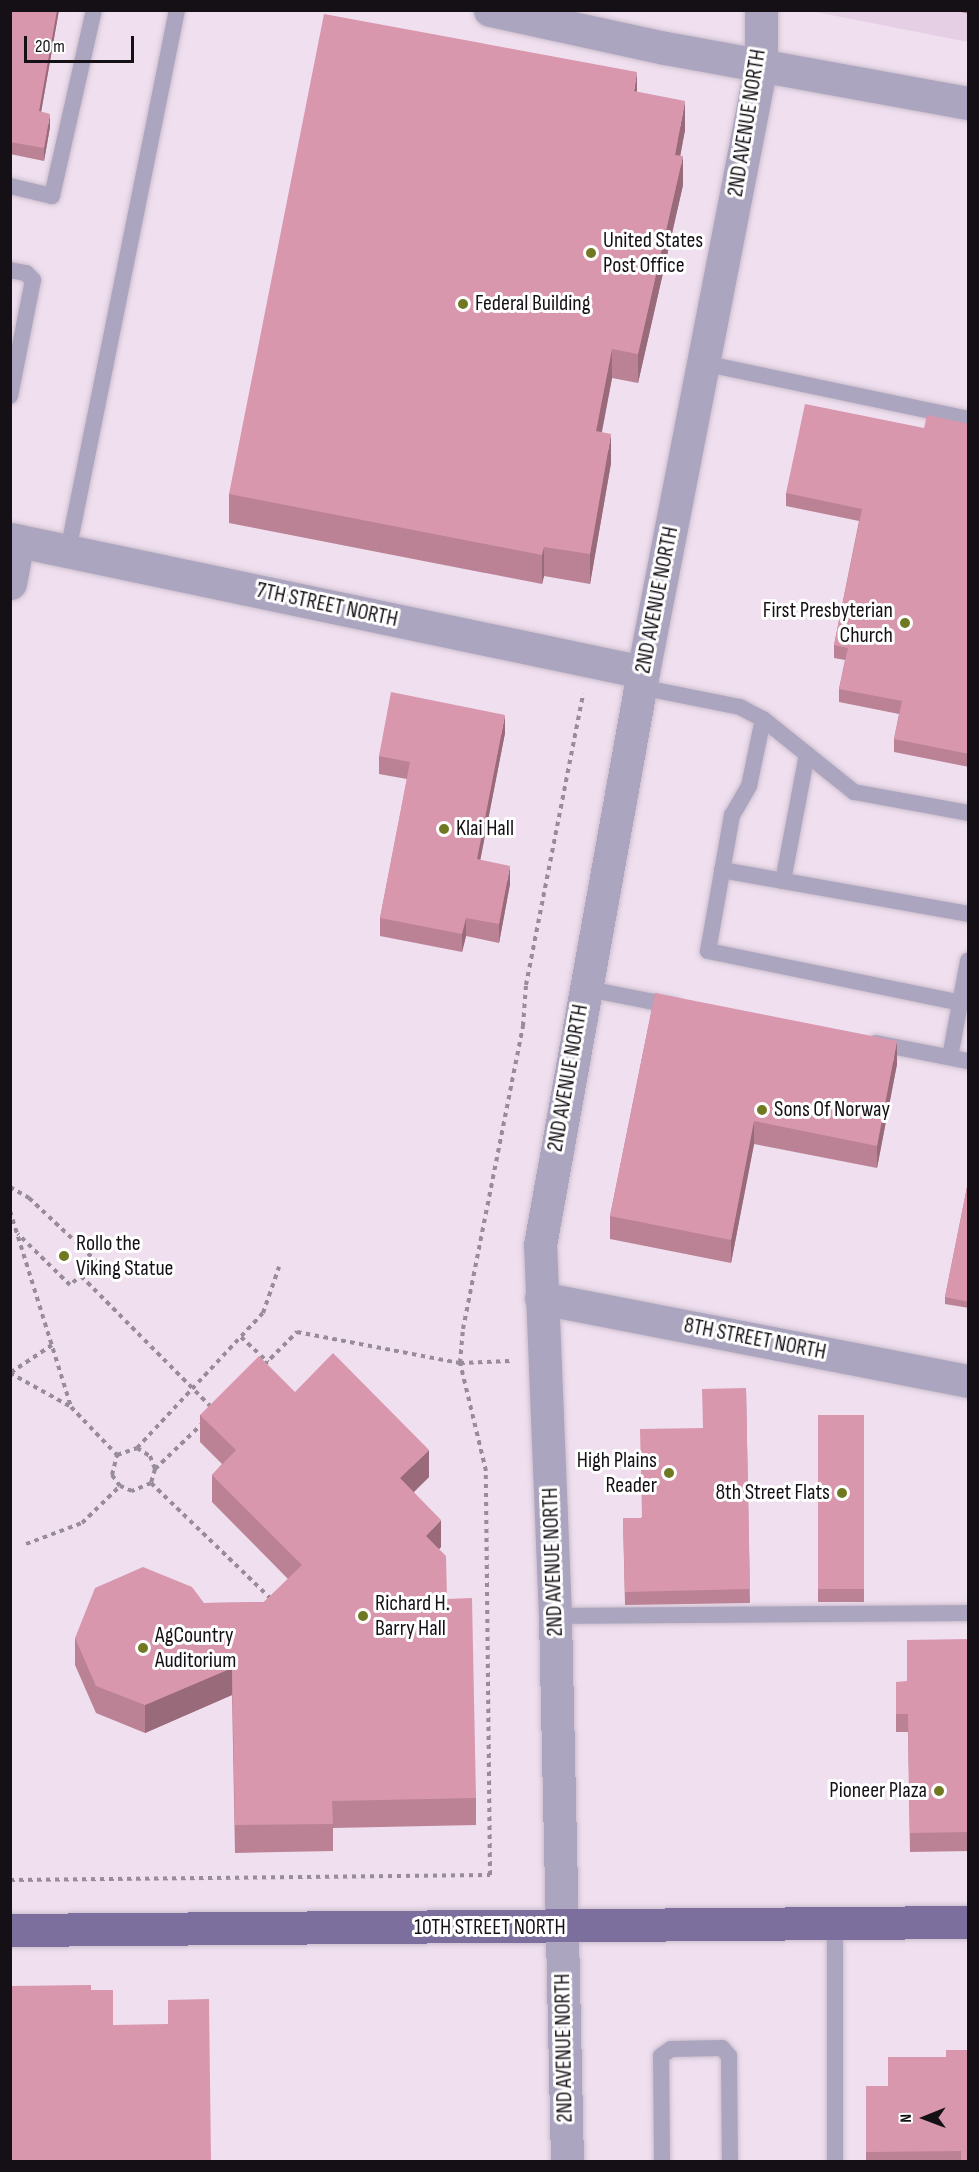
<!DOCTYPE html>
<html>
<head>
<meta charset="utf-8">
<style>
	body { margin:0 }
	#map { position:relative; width:979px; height:2172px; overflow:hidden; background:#efdfef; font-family:"Sofia Sans Condensed",sans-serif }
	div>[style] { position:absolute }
	.built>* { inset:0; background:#e4cfe4 }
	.path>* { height:4px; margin-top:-2px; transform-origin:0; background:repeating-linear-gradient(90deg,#978c97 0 4.5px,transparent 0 9px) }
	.roads { filter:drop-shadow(0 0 2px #ccbecc) drop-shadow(0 0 2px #ccbecc) }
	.lane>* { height:16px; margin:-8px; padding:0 8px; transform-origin:8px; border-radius:8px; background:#aca5bf }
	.street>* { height:33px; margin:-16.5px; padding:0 16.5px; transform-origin:16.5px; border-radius:16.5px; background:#aca5bf }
	.primary>* { height:33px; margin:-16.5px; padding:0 16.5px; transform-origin:16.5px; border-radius:16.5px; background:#7d6f9d }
	.wall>* { inset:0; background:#bb8296; transform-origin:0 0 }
	.shaded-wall>* { inset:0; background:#986a7a }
	.building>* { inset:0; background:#d997ae; transform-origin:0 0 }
	.dots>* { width:16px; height:16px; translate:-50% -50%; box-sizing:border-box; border:3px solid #fff; border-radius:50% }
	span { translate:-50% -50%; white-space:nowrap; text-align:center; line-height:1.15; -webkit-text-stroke:6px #fff; paint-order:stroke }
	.street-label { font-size:22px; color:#151015 }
	.poi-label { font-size:22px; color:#151015 }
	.left { translate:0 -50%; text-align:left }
	.right { translate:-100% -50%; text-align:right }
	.frame { position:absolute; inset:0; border:12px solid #151015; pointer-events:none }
	.north { position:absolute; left:895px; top:2088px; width:60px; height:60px; -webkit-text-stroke:4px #fff; paint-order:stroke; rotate:269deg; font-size:16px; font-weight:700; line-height:24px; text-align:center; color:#151015 }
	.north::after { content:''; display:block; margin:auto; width:21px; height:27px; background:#151015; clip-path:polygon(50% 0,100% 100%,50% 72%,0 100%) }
	.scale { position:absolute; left:24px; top:36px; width:110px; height:27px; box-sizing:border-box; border:3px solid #151015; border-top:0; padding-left:8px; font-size:18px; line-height:21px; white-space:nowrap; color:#151015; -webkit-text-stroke:4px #fff; paint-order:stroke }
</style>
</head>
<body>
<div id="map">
	<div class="built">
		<i style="clip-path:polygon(811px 11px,968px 11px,968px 42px)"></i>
	</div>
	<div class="path">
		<i style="left:10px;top:1187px;width:22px;rotate:30deg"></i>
		<i style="left:29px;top:1198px;width:92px;rotate:43.2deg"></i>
		<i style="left:96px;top:1261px;width:35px;rotate:137deg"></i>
		<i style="left:70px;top:1285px;width:73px;rotate:-135.6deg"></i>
		<i style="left:10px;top:1211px;width:205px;rotate:72.7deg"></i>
		<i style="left:81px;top:1276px;width:187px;rotate:45.2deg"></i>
		<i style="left:241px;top:1337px;width:37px;rotate:43deg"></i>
		<i style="left:52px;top:1345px;width:50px;rotate:146.3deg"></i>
		<i style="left:10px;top:1373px;width:70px;rotate:29.1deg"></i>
		<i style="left:71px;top:1407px;width:66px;rotate:46.2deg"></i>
		<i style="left:264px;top:1365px;width:47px;rotate:-45deg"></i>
		<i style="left:297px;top:1332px;width:166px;rotate:10.8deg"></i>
		<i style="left:460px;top:1363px;width:50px;rotate:-2.3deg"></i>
		<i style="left:137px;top:1448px;width:15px;rotate:32deg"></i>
		<i style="left:150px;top:1456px;width:14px;rotate:69deg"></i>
		<i style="left:155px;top:1469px;width:15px;rotate:106deg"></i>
		<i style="left:151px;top:1483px;width:21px;rotate:157deg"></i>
		<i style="left:132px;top:1491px;width:13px;rotate:-157deg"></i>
		<i style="left:120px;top:1486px;width:14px;rotate:-126deg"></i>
		<i style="left:112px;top:1475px;width:21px;rotate:-76deg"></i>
		<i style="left:117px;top:1455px;width:21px;rotate:-19deg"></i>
		<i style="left:137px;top:1448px;width:185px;rotate:-47deg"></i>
		<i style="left:263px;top:1313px;width:49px;rotate:-70.8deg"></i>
		<i style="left:155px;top:1469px;width:65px;rotate:-43.8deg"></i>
		<i style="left:151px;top:1483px;width:168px;rotate:44deg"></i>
		<i style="left:26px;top:1544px;width:60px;rotate:-20.6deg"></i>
		<i style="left:82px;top:1523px;width:53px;rotate:-44.2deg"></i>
		<i style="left:10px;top:1880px;width:480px;rotate:-0.6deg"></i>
		<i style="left:490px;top:1875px;width:404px;rotate:-90.6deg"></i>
		<i style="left:486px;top:1471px;width:111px;rotate:-103.5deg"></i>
		<i style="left:460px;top:1363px;width:34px;rotate:-85deg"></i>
		<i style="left:463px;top:1329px;width:309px;rotate:-78.8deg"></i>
		<i style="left:523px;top:1026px;width:41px;rotate:-85.8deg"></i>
		<i style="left:526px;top:985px;width:297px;rotate:-78.9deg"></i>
	</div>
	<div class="roads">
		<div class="lane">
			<i style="left:10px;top:186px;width:43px;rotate:13.4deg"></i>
			<i style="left:52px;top:196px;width:191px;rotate:-77.3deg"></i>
			<i style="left:10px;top:270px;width:16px;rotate:11deg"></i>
			<i style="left:26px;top:273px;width:10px;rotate:45deg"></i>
			<i style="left:33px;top:280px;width:118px;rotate:101.2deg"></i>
			<i style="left:703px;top:363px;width:271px;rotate:11.9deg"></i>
			<i style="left:68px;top:551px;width:552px;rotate:-78.61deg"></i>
			<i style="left:640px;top:687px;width:102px;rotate:11.3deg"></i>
			<i style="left:740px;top:707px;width:26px;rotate:28deg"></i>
			<i style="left:763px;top:719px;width:117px;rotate:38.7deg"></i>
			<i style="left:854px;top:792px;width:116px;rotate:10.4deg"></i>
			<i style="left:763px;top:719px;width:68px;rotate:101.8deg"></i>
			<i style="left:749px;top:786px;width:34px;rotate:120deg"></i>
			<i style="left:732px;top:815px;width:138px;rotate:100deg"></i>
			<i style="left:708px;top:951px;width:258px;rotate:11.6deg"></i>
			<i style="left:722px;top:870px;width:250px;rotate:10.1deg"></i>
			<i style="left:783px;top:881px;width:129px;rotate:-79.3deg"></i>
			<i style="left:583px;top:988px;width:93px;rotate:11.2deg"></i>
			<i style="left:876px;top:1043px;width:94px;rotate:11.1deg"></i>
			<i style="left:950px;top:1057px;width:98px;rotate:-79.4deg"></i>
			<i style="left:555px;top:1616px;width:413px;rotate:-0.4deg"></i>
			<i style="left:835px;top:1924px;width:238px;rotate:90deg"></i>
			<i style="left:662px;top:2162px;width:106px;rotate:-90.5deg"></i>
			<i style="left:661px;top:2056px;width:12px;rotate:-35deg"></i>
			<i style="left:671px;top:2049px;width:51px;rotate:-1.1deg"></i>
			<i style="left:722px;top:2048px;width:11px;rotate:49deg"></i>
			<i style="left:729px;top:2056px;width:106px;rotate:89.5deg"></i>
		</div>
		<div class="street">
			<i style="left:490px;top:10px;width:179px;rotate:12.3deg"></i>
			<i style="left:665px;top:48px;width:308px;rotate:10.3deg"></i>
			<i style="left:10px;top:539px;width:647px;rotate:11.87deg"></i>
			<i style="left:10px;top:583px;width:43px;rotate:-79.2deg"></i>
			<i style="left:541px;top:1298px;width:435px;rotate:11deg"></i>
			<i style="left:567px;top:2162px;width:546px;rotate:-91.26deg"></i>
			<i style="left:555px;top:1616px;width:371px;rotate:-92.3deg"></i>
			<i style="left:540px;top:1245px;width:582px;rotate:-79.81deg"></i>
			<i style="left:643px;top:672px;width:618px;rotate:-79deg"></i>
			<i style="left:761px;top:65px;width:55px;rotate:-90deg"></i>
		</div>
		<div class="primary">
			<i style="left:10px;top:1930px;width:958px;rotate:-0.48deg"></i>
		</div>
	</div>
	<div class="wall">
		<i style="clip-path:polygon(10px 10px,59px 10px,41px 112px,50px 127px,44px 161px,10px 154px)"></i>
		<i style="clip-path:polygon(953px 10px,969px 10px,969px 14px)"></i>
		<i style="clip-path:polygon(637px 92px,685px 130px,680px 156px,683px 185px,638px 383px,612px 378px,602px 432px,611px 463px,590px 584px,544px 576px,542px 584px,229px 523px,229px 494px)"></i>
		<i style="clip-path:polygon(969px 424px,969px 767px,894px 752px,894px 739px,899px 714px,839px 702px,839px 689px,845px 660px,834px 658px,834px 645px,859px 521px,786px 506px,786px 493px,924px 428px)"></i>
		<i style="clip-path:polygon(505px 733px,480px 860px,510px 884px,499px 943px,466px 936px,462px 952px,380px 936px,380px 918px,407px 779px,379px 774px,379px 756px)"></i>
		<i style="clip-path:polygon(655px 993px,897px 1064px,877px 1168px,754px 1144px,731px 1263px,610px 1239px,610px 1216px)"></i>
		<i style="clip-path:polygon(969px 1177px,969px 1308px,945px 1304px,945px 1297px)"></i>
		<i style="clip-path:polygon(746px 1388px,750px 1603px,625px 1605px,623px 1518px,641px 1518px,703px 1428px)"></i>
		<i style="clip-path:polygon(295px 1392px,429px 1477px,414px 1492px,441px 1547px,439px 1549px,476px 1798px,476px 1825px,333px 1828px,333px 1851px,235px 1853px,232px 1695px,145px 1733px,96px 1713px,75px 1665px,75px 1638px,204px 1603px,264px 1602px,288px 1579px,212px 1502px,212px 1475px,222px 1464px,200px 1442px,200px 1415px)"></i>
		<i style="left:818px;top:1415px;width:46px;height:187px"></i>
		<i style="clip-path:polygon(969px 1639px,969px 1851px,910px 1852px,908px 1732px,896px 1732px,896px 1700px,907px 1681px)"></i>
		<i style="clip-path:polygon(946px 2057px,969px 2162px,866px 2162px,866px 2086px,888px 2086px)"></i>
	</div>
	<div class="shaded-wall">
		<i style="clip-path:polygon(57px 10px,59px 10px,39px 124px,39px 111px)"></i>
		<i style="clip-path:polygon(637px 72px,637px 102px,634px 91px)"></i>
		<i style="clip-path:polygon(685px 101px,685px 130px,675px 184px,675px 155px)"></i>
		<i style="clip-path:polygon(50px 114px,50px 127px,44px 161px,44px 148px)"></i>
		<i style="clip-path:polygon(683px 156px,683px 185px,638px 383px,638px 354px)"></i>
		<i style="clip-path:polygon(612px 349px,612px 378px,596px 461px,596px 431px)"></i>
		<i style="clip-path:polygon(611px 434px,611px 463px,590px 584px,590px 554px)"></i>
		<i style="clip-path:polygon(544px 547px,544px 576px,542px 584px,542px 555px)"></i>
		<i style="clip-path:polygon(505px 715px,505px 733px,477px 877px,477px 859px)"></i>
		<i style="clip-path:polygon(510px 866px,510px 884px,499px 943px,499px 924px)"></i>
		<i style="clip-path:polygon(466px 918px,466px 936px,462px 952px,462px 934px)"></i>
		<i style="clip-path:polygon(897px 1041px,897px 1064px,877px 1168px,877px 1146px)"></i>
		<i style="clip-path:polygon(754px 1121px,754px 1144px,731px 1263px,731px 1240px)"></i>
		<i style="clip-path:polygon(429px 1450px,429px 1477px,400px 1505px,400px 1478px)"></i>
		<i style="clip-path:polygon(441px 1520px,441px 1547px,426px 1563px,426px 1536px)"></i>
		<i style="clip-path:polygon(232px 1668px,232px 1695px,145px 1733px,145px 1705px)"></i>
	</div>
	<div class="building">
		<i style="clip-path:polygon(10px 10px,57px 10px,39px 111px,50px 114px,44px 148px,10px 142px)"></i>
		<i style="clip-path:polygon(324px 14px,637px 72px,634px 91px,685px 101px,675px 155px,683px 156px,638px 354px,612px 349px,596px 431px,611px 434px,590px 554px,544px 547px,542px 555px,229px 494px)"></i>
		<i style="clip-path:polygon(805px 404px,924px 428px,927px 415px,969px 424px,969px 754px,894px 739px,902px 701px,839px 689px,848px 648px,834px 645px,862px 509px,786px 493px)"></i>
		<i style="clip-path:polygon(391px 692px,505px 715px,477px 859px,510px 866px,499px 924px,466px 918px,462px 934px,380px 918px,410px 762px,379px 756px)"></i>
		<i style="clip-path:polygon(655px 993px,897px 1041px,877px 1146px,754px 1121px,731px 1240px,610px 1216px)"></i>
		<i style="clip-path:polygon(969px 1177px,969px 1302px,945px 1297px)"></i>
		<i style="clip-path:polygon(333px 1353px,429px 1450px,400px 1478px,441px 1520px,426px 1536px,446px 1556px,447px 1599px,472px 1598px,476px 1798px,332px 1801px,333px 1824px,235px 1825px,232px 1668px,145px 1705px,96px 1686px,75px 1638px,95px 1588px,143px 1567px,192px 1587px,204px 1603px,264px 1602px,302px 1565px,212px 1475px,236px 1450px,200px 1415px,259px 1356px,295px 1392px)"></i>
		<i style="clip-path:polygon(746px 1388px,750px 1589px,625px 1592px,623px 1518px,642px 1518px,640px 1429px,703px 1428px,702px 1389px)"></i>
		<i style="left:818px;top:1415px;width:46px;height:174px"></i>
		<i style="clip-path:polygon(969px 1639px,969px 1832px,910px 1833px,908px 1714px,896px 1714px,896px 1682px,907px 1681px,907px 1640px)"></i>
		<i style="clip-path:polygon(91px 1985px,91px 1990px,113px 1990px,113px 2025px,168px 2024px,168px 2000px,209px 1999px,211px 2162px,10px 2162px,10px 1986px)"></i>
		<i style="clip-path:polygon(946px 2050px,969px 2050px,969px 2162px,961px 2162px,961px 2151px,866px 2152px,866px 2086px,888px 2086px,888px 2057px,946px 2057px)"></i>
	</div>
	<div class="dots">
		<i style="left:591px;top:253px;background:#707821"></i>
		<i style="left:463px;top:304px;background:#707821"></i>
		<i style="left:905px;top:623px;background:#707821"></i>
		<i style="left:444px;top:829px;background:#707821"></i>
		<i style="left:762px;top:1110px;background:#707821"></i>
		<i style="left:64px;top:1256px;background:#707821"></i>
		<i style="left:669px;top:1473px;background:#707821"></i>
		<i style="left:842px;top:1493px;background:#707821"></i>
		<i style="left:363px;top:1616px;background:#707821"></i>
		<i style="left:143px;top:1648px;background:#707821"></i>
		<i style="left:939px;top:1791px;background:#707821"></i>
	</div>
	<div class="street-label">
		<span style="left:747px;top:123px;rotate:-81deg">2ND AVENUE NORTH</span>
		<span style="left:657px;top:600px;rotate:-79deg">2ND AVENUE NORTH</span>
		<span style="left:327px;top:605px;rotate:12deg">7TH STREET NORTH</span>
		<span style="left:568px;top:1078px;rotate:-80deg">2ND AVENUE NORTH</span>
		<span style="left:755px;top:1339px;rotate:11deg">8TH STREET NORTH</span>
		<span style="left:553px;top:1562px;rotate:-92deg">2ND AVENUE NORTH</span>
		<span style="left:490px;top:1928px">10TH STREET NORTH</span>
		<span style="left:564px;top:2048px;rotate:-91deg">2ND AVENUE NORTH</span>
	</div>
	<div class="poi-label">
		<span class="left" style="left:603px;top:253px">United States<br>Post Office</span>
		<span class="left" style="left:475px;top:304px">Federal Building</span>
		<span class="right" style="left:893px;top:623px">First Presbyterian<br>Church</span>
		<span class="left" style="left:456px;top:829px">Klai Hall</span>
		<span class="left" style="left:774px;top:1110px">Sons Of Norway</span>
		<span class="left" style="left:76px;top:1256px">Rollo the<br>Viking Statue</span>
		<span class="right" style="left:657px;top:1473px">High Plains<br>Reader</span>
		<span class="right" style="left:830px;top:1493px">8th Street Flats</span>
		<span class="left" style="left:375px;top:1616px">Richard H.<br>Barry Hall</span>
		<span class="left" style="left:155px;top:1648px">AgCountry<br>Auditorium</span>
		<span class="right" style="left:927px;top:1791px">Pioneer Plaza</span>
	</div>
	<div class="frame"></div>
	<div class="north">N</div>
	<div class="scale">20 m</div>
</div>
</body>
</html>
